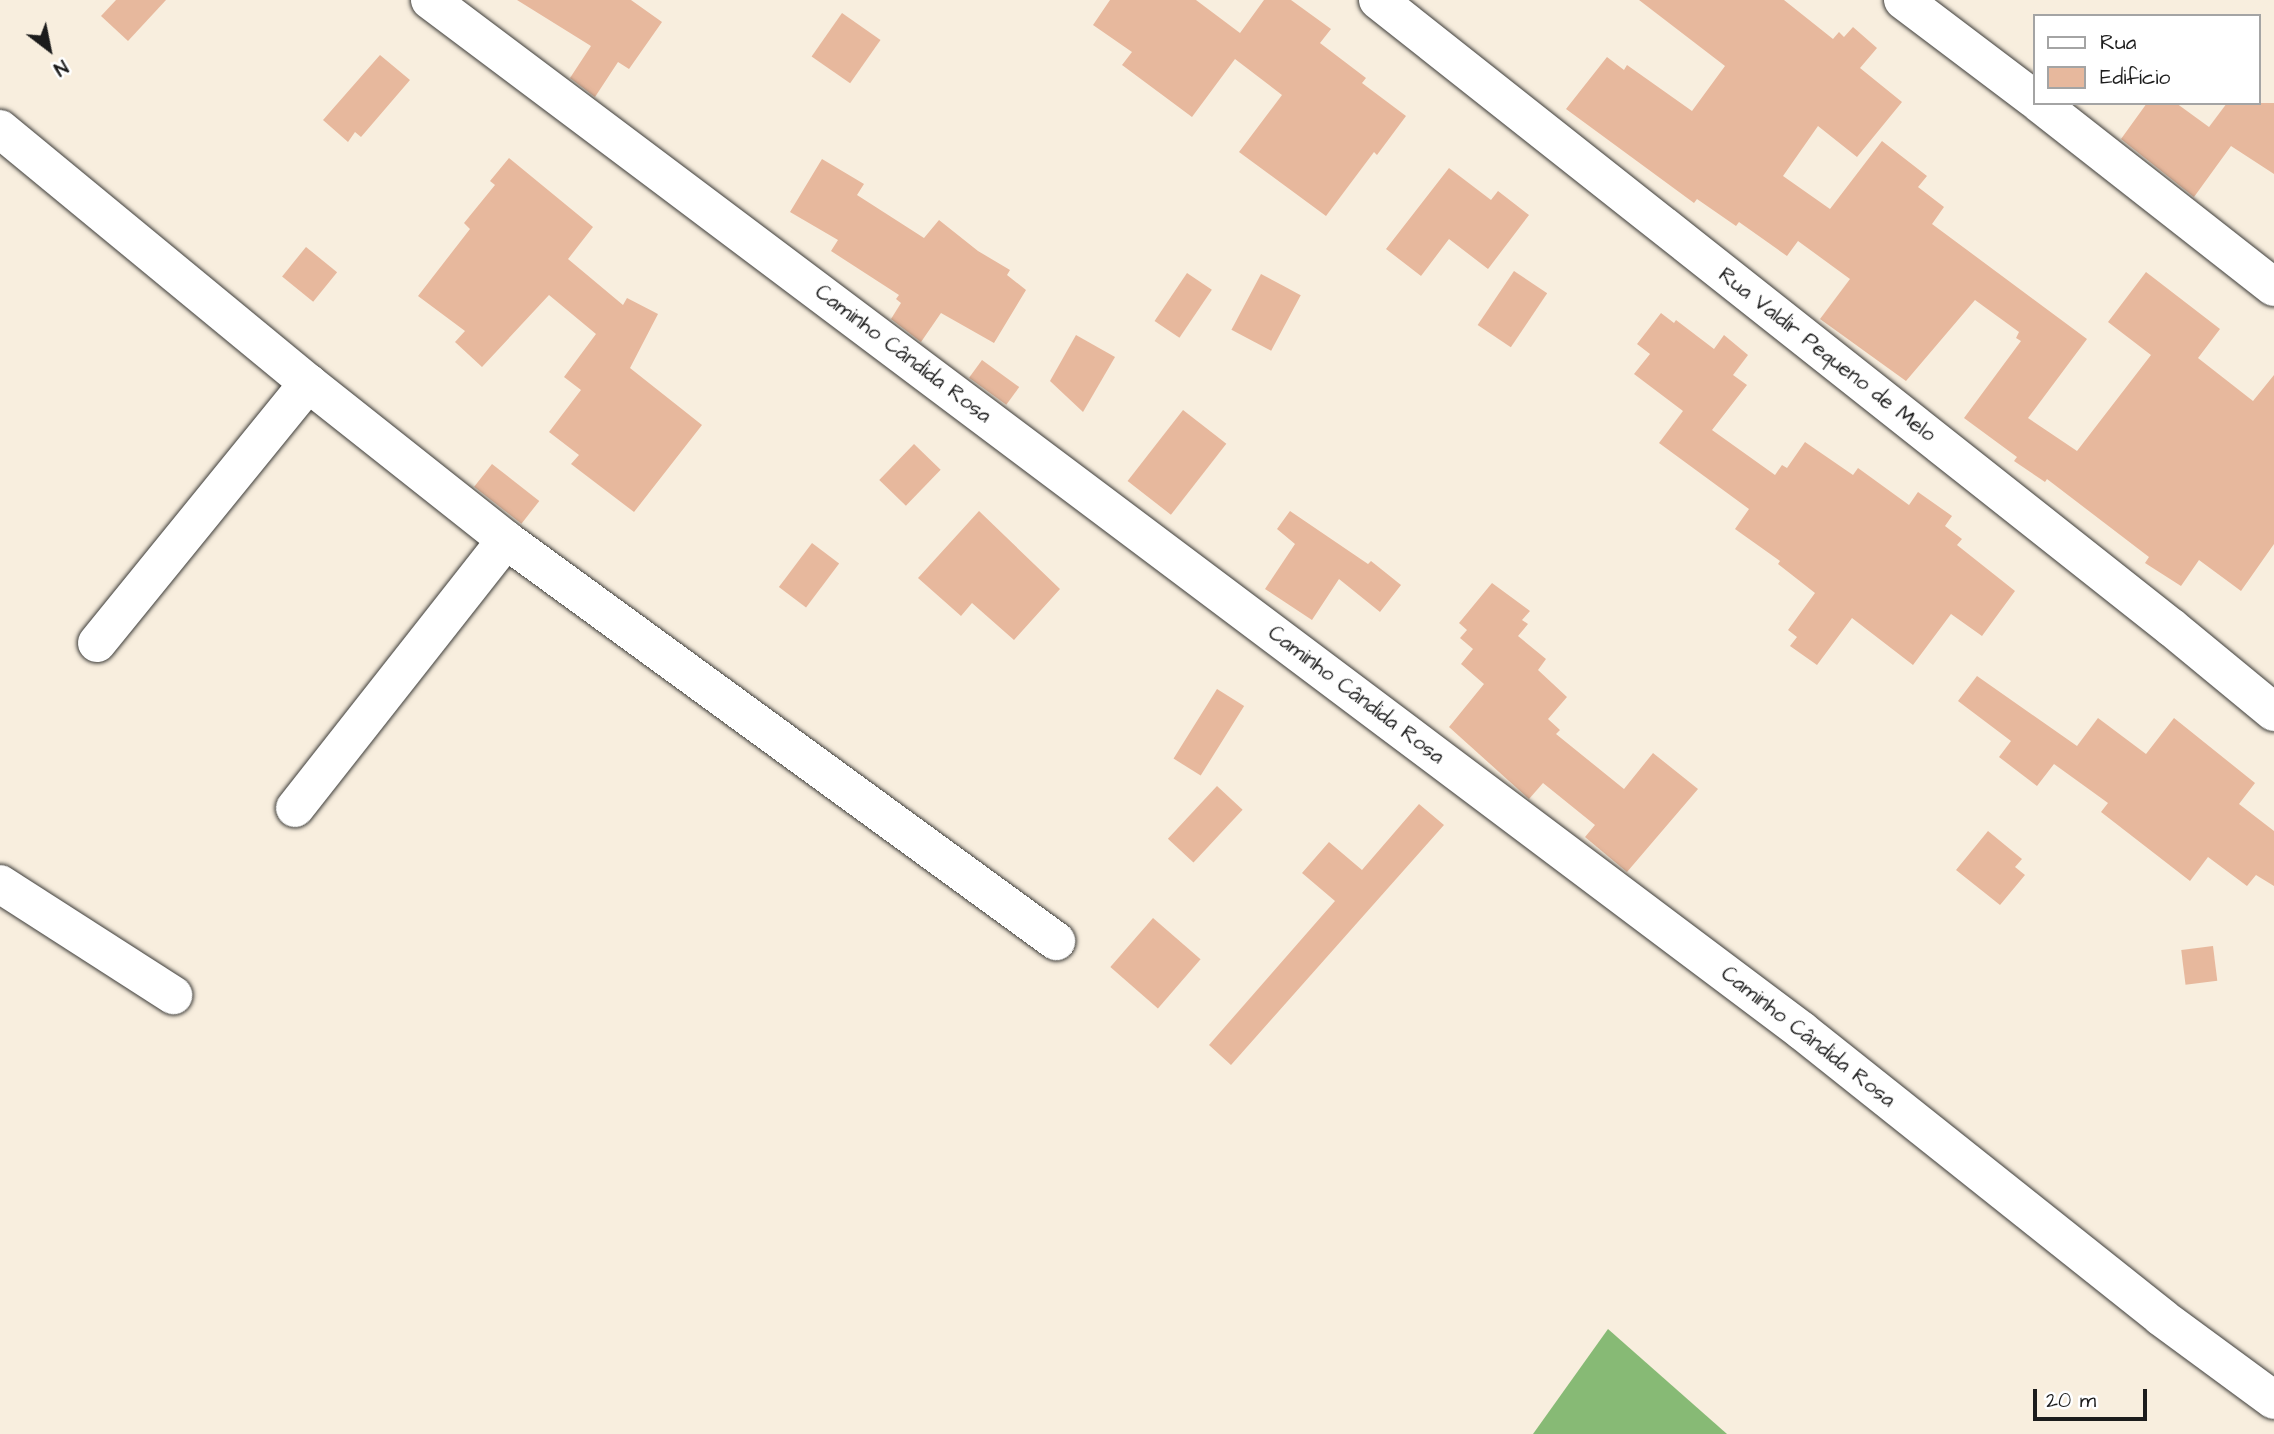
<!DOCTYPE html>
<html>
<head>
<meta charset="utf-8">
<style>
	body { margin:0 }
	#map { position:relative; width:2274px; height:1434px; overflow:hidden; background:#f8eede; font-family:"Architects Daughter",sans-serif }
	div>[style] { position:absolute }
	.forest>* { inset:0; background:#87ba75 }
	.building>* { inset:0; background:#e7b89d; transform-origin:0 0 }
	.roads { filter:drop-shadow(0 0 2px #3d3c39) drop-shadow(0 0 2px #3d3c39) }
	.minor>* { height:38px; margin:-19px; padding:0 19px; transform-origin:19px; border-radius:19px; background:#fff }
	span { translate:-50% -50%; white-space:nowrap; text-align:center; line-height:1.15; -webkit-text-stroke:7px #fff; paint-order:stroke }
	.street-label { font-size:21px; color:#1c1c1c }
	.legend { position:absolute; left:2033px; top:14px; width:228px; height:91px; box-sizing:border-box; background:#fff; border:2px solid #a4a4a4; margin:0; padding:9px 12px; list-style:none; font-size:21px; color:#1c1c1c }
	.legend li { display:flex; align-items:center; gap:14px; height:35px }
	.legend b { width:35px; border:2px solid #a4a4a4 }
	.north { position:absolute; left:14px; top:14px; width:70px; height:70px; -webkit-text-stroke:5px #fff; paint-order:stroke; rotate:148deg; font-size:19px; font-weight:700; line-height:28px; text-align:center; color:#1c1c1c }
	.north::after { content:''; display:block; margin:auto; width:24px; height:32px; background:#1c1c1c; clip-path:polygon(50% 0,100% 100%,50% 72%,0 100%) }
	.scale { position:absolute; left:2033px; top:1389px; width:114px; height:32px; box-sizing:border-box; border:4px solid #1c1c1c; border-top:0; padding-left:9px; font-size:21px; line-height:24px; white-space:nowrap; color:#1c1c1c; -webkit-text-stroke:5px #fff; paint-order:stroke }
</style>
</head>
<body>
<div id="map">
	<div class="forest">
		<i style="clip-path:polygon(1608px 1329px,1727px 1434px,1533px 1434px)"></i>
	</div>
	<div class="building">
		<i style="clip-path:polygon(116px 0,166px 0,128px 41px,101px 16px)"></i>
		<i style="clip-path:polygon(517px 0,631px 0,662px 22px,629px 69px,618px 62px,595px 97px,570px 78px,591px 46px)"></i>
		<i style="clip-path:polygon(1110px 0,1196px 0,1240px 33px,1264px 0,1291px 0,1331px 29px,1320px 43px,1366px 78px,1362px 83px,1406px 116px,1377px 155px,1374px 152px,1326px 216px,1239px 152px,1282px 95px,1235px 59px,1192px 117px,1122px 65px,1132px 52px,1093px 25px)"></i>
		<i style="clip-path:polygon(1639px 0,1784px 0,1833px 39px,1839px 32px,1844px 37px,1853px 27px,1877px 48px,1860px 68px,1902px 102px,1857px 157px,1818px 126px,1783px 176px,1830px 209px,1882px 141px,1927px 176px,1918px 187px,1944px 207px,1932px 224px,2087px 339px,2028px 418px,2077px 451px,2151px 355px,2108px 322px,2146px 272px,2220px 329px,2198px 358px,2253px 401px,2274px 375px,2274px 544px,2241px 591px,2199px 560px,2181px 586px,2145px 563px,2149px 557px,2047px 479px,2045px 482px,2014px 461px,2017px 457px,1964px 418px,2021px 341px,2016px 338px,2019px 332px,1975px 300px,1906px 381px,1820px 319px,1850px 279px,1798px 241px,1787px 256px,1739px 222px,1736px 226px,1697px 199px,1694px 203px,1566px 109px,1607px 57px,1624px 70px,1627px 65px,1692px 111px,1725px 66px)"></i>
		<i style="left:842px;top:13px;width:47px;height:53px;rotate:35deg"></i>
		<i style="clip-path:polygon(380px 55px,410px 80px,361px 137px,355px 132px,348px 142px,323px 120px)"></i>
		<i style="clip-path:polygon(2147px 103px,2176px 103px,2209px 127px,2227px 103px,2274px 103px,2274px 174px,2231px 146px,2194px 197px,2121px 139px)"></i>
		<i style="clip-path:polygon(509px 158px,593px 227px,568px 259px,623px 305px,627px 298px,658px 314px,630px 368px,702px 425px,634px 512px,571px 464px,579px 455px,549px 432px,581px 390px,564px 377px,596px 334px,549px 295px,482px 367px,455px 342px,465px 331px,418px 296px,470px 229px,464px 223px,495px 185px,490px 181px)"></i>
		<i style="clip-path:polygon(822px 159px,864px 184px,857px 195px,924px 238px,939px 220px,978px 251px,1010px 270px,1007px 275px,1026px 290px,994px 343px,941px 313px,921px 342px,891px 319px,901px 303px,896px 299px,899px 295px,831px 251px,838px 240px,790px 212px)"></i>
		<i style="clip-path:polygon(1449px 168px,1491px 200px,1498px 191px,1529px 215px,1488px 269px,1449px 239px,1421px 276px,1386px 249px)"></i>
		<i style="left:306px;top:247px;width:40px;height:38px;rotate:39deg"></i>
		<i style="left:1514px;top:271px;width:40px;height:65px;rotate:34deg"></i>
		<i style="left:1187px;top:273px;width:30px;height:58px;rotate:34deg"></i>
		<i style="left:1261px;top:274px;width:45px;height:63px;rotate:28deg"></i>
		<i style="clip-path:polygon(1661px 313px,1674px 323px,1676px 320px,1714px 349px,1724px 335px,1748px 355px,1733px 375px,1747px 385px,1712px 430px,1775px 475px,1782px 465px,1787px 468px,1805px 442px,1853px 475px,1858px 468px,1909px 505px,1918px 492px,1952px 516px,1945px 526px,1962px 539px,1957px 545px,2015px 591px,1982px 636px,1951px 614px,1913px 665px,1852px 618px,1817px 665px,1790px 646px,1797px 637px,1788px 630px,1815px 593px,1778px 564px,1780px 561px,1735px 529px,1749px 509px,1659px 443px,1683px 411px,1634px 374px,1650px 354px,1637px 344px)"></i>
		<i style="clip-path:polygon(1076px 335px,1115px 357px,1083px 412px,1050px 381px)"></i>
		<i style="left:982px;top:360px;width:46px;height:22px;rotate:36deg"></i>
		<i style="left:1183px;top:410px;width:55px;height:90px;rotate:38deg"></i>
		<i style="left:914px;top:444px;width:37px;height:50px;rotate:44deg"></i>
		<i style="left:492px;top:464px;width:60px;height:29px;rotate:38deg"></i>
		<i style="clip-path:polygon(979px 511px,1060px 589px,1014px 640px,972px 603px,961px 616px,918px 578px)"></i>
		<i style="clip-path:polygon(1290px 511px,1368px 564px,1371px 561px,1401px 585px,1380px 612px,1339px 579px,1312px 620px,1265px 589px,1295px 544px,1277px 529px)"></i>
		<i style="left:812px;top:543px;width:34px;height:55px;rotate:37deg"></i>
		<i style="clip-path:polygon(1492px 583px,1530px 611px,1522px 620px,1528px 624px,1518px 636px,1546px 659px,1538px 670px,1567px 697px,1548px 719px,1560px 730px,1556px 734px,1624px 789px,1653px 753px,1698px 789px,1627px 872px,1585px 837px,1595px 825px,1543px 783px,1529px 799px,1449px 727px,1484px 684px,1461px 664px,1473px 649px,1460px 638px,1467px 630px,1459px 623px)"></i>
		<i style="clip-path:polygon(1977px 676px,2077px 746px,2098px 718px,2146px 754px,2174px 718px,2255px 783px,2239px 804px,2274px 831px,2274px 886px,2256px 875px,2247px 886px,2208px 857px,2190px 881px,2101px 812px,2108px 803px,2054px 764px,2037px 786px,1999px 757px,2011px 741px,1958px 701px)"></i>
		<i style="left:1217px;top:689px;width:32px;height:82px;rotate:32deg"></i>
		<i style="left:1217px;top:786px;width:35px;height:72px;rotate:43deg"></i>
		<i style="clip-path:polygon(1419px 804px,1444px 825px,1231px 1065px,1209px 1045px,1335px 901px,1302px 873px,1329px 842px,1362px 870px)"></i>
		<i style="clip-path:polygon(1988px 831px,2022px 859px,2015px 867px,2025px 875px,2000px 905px,1956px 870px)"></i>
		<i style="left:1153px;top:918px;width:63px;height:65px;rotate:41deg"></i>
		<i style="left:2213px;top:946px;width:35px;height:32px;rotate:83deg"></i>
	</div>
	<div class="roads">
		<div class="minor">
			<i style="left:430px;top:0;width:1716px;rotate:36.92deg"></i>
			<i style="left:1802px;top:1031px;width:459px;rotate:38.5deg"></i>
			<i style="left:2161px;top:1317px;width:140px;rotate:36.3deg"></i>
			<i style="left:1378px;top:0;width:1012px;rotate:38.34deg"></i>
			<i style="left:2172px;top:628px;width:132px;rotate:39.5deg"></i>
			<i style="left:1903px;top:0;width:164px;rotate:37.1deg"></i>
			<i style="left:2039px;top:103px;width:298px;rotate:38.1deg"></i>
			<i style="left:0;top:129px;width:399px;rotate:39.5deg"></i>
			<i style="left:308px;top:383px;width:253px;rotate:38.4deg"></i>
			<i style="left:506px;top:540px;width:681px;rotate:36.1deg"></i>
			<i style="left:97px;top:643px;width:335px;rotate:-50.9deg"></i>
			<i style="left:295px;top:808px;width:341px;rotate:-51.8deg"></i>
			<i style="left:0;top:884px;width:206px;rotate:32.7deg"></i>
		</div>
	</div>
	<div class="street-label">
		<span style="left:903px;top:354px;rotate:37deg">Caminho Cândida Rosa</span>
		<span style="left:1827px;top:355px;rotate:38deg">Rua Valdir Pequeno de Melo</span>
		<span style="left:1356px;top:695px;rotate:37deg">Caminho Cândida Rosa</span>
		<span style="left:1808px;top:1037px;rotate:38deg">Caminho Cândida Rosa</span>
	</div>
	<ul class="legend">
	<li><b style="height:9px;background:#fff"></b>Rua</li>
	<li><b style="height:19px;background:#e7b89d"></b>Edifício</li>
	</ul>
	<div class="north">N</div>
	<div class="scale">20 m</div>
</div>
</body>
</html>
